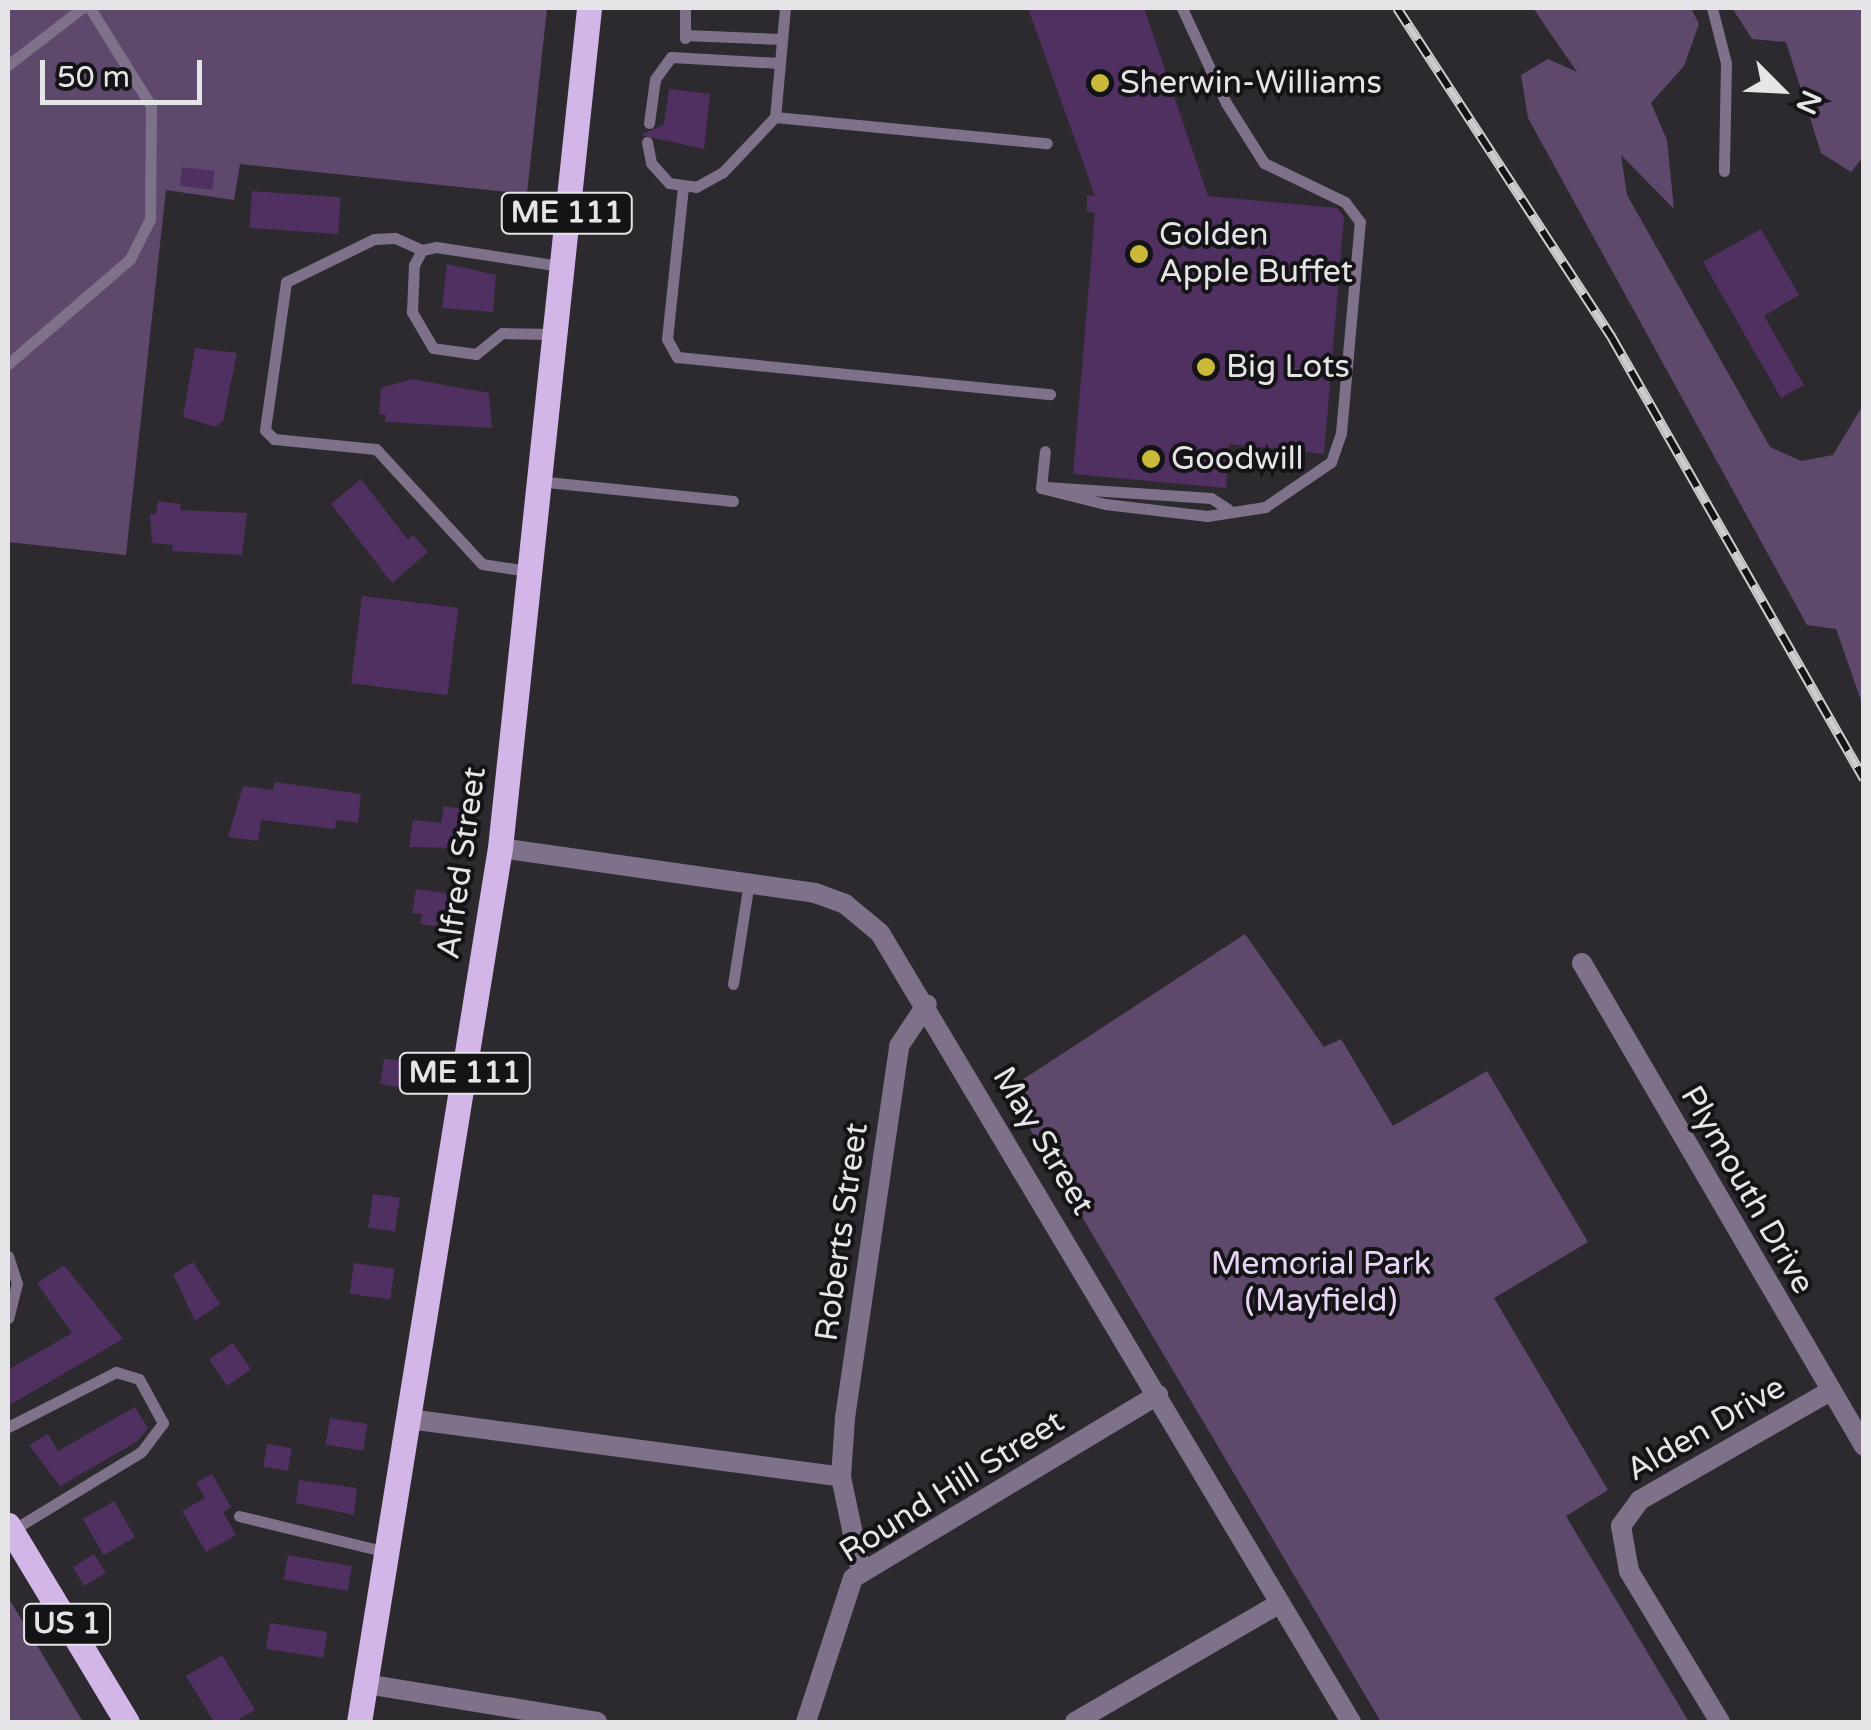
<!DOCTYPE html>
<html>
<head>
<meta charset="utf-8">
<style>
	body { margin:0 }
	#map { position:relative; width:1871px; height:1730px; overflow:hidden; background:#2c2a2e; font-family:"Varela Round",sans-serif }
	div>[style] { position:absolute }
	.green>* { inset:0; background:#5e496c }
	.building>* { inset:0; background:#4f3061; transform-origin:0 0 }
	.service>* { height:11px; margin:-5.5px; padding:0 5.5px; transform-origin:5.5px; border-radius:5.5px; background:#7f7189 }
	.minor>* { height:20px; margin:-10px; padding:0 10px; transform-origin:10px; border-radius:10px; background:#7f7189 }
	.primary>* { height:25px; margin:-12.5px; padding:0 12.5px; transform-origin:12.5px; border-radius:12.5px; background:#d3b6e8 }
	.rail>* { height:10px; margin-top:-5px; transform-origin:0; background:repeating-linear-gradient(90deg,#141315 0 19px,#cdccce 0 38px); box-sizing:border-box; border-block:2px solid #cdccce }
	.dots>* { width:28px; height:28px; translate:-50% -50%; box-sizing:border-box; border:5px solid #141315; border-radius:50% }
	span { translate:-50% -50%; white-space:nowrap; text-align:center; line-height:1.15; -webkit-text-stroke:8px #141315; paint-order:stroke }
	.shield-label span { padding:2px 8px; background:#141315; border:2px solid; border-radius:8px; -webkit-text-stroke-width:0 }
	.shield-label { font-size:30px; color:#e5e4e6; font-weight:700 }
	.poi-label { font-size:32px; color:#e5e4e6 }
	.left { translate:0 -50%; text-align:left }
	.street-label { font-size:32px; color:#e5e4e6 }
	.park-label { font-size:32px; color:#e9d6f6 }
	.frame { position:absolute; inset:0; border:10px solid #e5e4e6; pointer-events:none }
	.north { position:absolute; left:1731px; top:40px; width:100px; height:100px; -webkit-text-stroke:8px #141315; paint-order:stroke; rotate:114deg; font-size:28px; font-weight:700; line-height:40px; text-align:center; color:#e5e4e6 }
	.north::after { content:''; display:block; margin:auto; width:35px; height:45px; background:#e5e4e6; clip-path:polygon(50% 0,100% 100%,50% 72%,0 100%) }
	.scale { position:absolute; left:40px; top:60px; width:162px; height:45px; box-sizing:border-box; border:5px solid #e5e4e6; border-top:0; padding-left:12px; font-size:30px; line-height:35px; white-space:nowrap; color:#e5e4e6; -webkit-text-stroke:8px #141315; paint-order:stroke }
</style>
</head>
<body>
<div id="map">
	<div class="green">
		<i style="clip-path:polygon(8px 8px,547px 8px,527px 194px,240px 164px,234px 200px,166px 190px,126px 555px,8px 542px)"></i>
		<i style="clip-path:polygon(1533px 8px,1691px 8px,1699px 24px,1684px 66px,1651px 103px,1667px 140px,1674px 209px,1621px 155px,1627px 195px,1770px 447px,1801px 461px,1833px 455px,1863px 405px,1863px 706px,1836px 629px,1807px 625px,1528px 118px,1521px 75px,1548px 59px,1577px 72px)"></i>
		<i style="clip-path:polygon(1732px 8px,1863px 8px,1863px 157px,1851px 172px,1821px 153px,1786px 42px,1752px 39px)"></i>
		<i style="clip-path:polygon(1245px 934px,1324px 1047px,1341px 1039px,1393px 1126px,1487px 1071px,1588px 1242px,1494px 1298px,1608px 1490px,1566px 1516px,1689px 1722px,1381px 1722px,1007px 1090px)"></i>
		<i style="clip-path:polygon(8px 1597px,83px 1722px,84px 1722px,8px 1722px)"></i>
	</div>
	<div class="building">
		<i style="clip-path:polygon(1028px 8px,1144px 8px,1208px 196px,1337px 208px,1344px 217px,1324px 454px,1229px 444px,1226px 488px,1073px 474px,1095px 213px,1087px 212px,1087px 195px,1095px 196px)"></i>
		<i style="clip-path:polygon(669px 89px,710px 94px,704px 149px,641px 135px,664px 124px)"></i>
		<i style="left:182px;top:167px;width:33px;height:19px;rotate:7deg"></i>
		<i style="left:252px;top:191px;width:89px;height:37px;rotate:4deg"></i>
		<i style="clip-path:polygon(1761px 229px,1799px 295px,1764px 316px,1804px 385px,1781px 398px,1703px 262px)"></i>
		<i style="clip-path:polygon(447px 264px,496px 275px,493px 312px,442px 308px)"></i>
		<i style="clip-path:polygon(195px 348px,237px 353px,223px 421px,215px 427px,183px 417px)"></i>
		<i style="clip-path:polygon(412px 379px,489px 393px,492px 428px,385px 422px,386px 415px,379px 414px,381px 388px)"></i>
		<i style="clip-path:polygon(361px 479px,408px 540px,413px 535px,428px 552px,392px 583px,331px 504px)"></i>
		<i style="clip-path:polygon(158px 501px,181px 504px,180px 510px,247px 513px,242px 555px,172px 551px,173px 545px,152px 543px,150px 514px,156px 514px)"></i>
		<i style="left:362px;top:596px;width:97px;height:88px;rotate:7deg"></i>
		<i style="clip-path:polygon(275px 782px,361px 794px,358px 823px,336px 820px,335px 829px,261px 820px,258px 841px,228px 837px,243px 786px,273px 790px)"></i>
		<i style="clip-path:polygon(444px 806px,470px 810px,465px 848px,409px 847px,413px 820px,441px 823px)"></i>
		<i style="clip-path:polygon(416px 889px,452px 894px,447px 928px,420px 924px,422px 914px,412px 913px)"></i>
		<i style="clip-path:polygon(384px 1059px,428px 1062px,423px 1091px,380px 1084px)"></i>
		<i style="left:373px;top:1194px;width:27px;height:34px;rotate:8deg"></i>
		<i style="clip-path:polygon(193px 1262px,220px 1304px,195px 1321px,173px 1274px)"></i>
		<i style="left:354px;top:1263px;width:41px;height:31px;rotate:8deg"></i>
		<i style="clip-path:polygon(64px 1265px,123px 1339px,8px 1406px,8px 1370px,72px 1333px,37px 1283px)"></i>
		<i style="left:233px;top:1343px;width:32px;height:29px;rotate:56deg"></i>
		<i style="clip-path:polygon(135px 1407px,148px 1428px,138px 1441px,60px 1486px,29px 1445px,48px 1434px,58px 1451px)"></i>
		<i style="left:330px;top:1418px;width:38px;height:27px;rotate:9deg"></i>
		<i style="left:267px;top:1444px;width:25px;height:23px;rotate:9deg"></i>
		<i style="clip-path:polygon(212px 1474px,231px 1507px,223px 1512px,236px 1535px,206px 1552px,182px 1511px,205px 1498px,196px 1483px)"></i>
		<i style="clip-path:polygon(299px 1480px,357px 1488px,354px 1515px,296px 1503px)"></i>
		<i style="left:114px;top:1501px;width:42px;height:36px;rotate:60deg"></i>
		<i style="left:94px;top:1554px;width:22px;height:25px;rotate:58deg"></i>
		<i style="left:288px;top:1555px;width:65px;height:25px;rotate:10deg"></i>
		<i style="left:270px;top:1623px;width:58px;height:26px;rotate:9deg"></i>
		<i style="clip-path:polygon(222px 1655px,255px 1710px,234px 1722px,214px 1722px,186px 1676px)"></i>
	</div>
	<div class="service">
		<i style="left:785px;top:8px;width:109px;rotate:95.2deg"></i>
		<i style="left:775px;top:117px;width:273px;rotate:5.5deg"></i>
		<i style="left:1712px;top:8px;width:57px;rotate:75.7deg"></i>
		<i style="left:1726px;top:63px;width:108px;rotate:91.1deg"></i>
		<i style="left:685px;top:35px;width:97px;rotate:2.4deg"></i>
		<i style="left:685px;top:38px;width:30px;rotate:-90deg"></i>
		<i style="left:8px;top:65px;width:93px;rotate:-37.6deg"></i>
		<i style="left:649px;top:123px;width:44px;rotate:-82.2deg"></i>
		<i style="left:655px;top:79px;width:27px;rotate:-54deg"></i>
		<i style="left:671px;top:57px;width:109px;rotate:3.2deg"></i>
		<i style="left:647px;top:142px;width:21px;rotate:79deg"></i>
		<i style="left:651px;top:163px;width:27px;rotate:48deg"></i>
		<i style="left:669px;top:183px;width:27px;rotate:8deg"></i>
		<i style="left:696px;top:187px;width:31px;rotate:-29deg"></i>
		<i style="left:723px;top:172px;width:76px;rotate:-46.6deg"></i>
		<i style="left:683px;top:187px;width:153px;rotate:96deg"></i>
		<i style="left:667px;top:339px;width:21px;rotate:61deg"></i>
		<i style="left:677px;top:357px;width:375px;rotate:5.7deg"></i>
		<i style="left:422px;top:250px;width:30px;rotate:-156deg"></i>
		<i style="left:395px;top:238px;width:21px;rotate:177deg"></i>
		<i style="left:374px;top:239px;width:98px;rotate:154deg"></i>
		<i style="left:286px;top:282px;width:149px;rotate:98.1deg"></i>
		<i style="left:265px;top:430px;width:13px;rotate:45deg"></i>
		<i style="left:274px;top:439px;width:102px;rotate:5.6deg"></i>
		<i style="left:376px;top:449px;width:156px;rotate:47.3deg"></i>
		<i style="left:482px;top:564px;width:47px;rotate:8.7deg"></i>
		<i style="left:553px;top:334px;width:51px;rotate:-178.9deg"></i>
		<i style="left:502px;top:333px;width:33px;rotate:141deg"></i>
		<i style="left:476px;top:354px;width:43px;rotate:-172.1deg"></i>
		<i style="left:433px;top:348px;width:42px;rotate:-120.3deg"></i>
		<i style="left:412px;top:312px;width:47px;rotate:-87.6deg"></i>
		<i style="left:414px;top:265px;width:17px;rotate:-62deg"></i>
		<i style="left:422px;top:250px;width:14px;rotate:-12deg"></i>
		<i style="left:436px;top:247px;width:125px;rotate:8.7deg"></i>
		<i style="left:8px;top:364px;width:161px;rotate:-40.7deg"></i>
		<i style="left:130px;top:259px;width:45px;rotate:-63.4deg"></i>
		<i style="left:150px;top:219px;width:113px;rotate:-89.5deg"></i>
		<i style="left:151px;top:106px;width:115px;rotate:-121.9deg"></i>
		<i style="left:537px;top:481px;width:197px;rotate:5.8deg"></i>
		<i style="left:1046px;top:487px;width:165px;rotate:3.8deg"></i>
		<i style="left:1211px;top:498px;width:20px;rotate:33deg"></i>
		<i style="left:1041px;top:488px;width:66px;rotate:14deg"></i>
		<i style="left:1105px;top:504px;width:103px;rotate:6.7deg"></i>
		<i style="left:1207px;top:516px;width:59px;rotate:-8.8deg"></i>
		<i style="left:1265px;top:507px;width:80px;rotate:-34.3deg"></i>
		<i style="left:1331px;top:462px;width:31px;rotate:-71deg"></i>
		<i style="left:1341px;top:433px;width:212px;rotate:-84.9deg"></i>
		<i style="left:1360px;top:222px;width:25px;rotate:-127deg"></i>
		<i style="left:1345px;top:202px;width:90px;rotate:-154.3deg"></i>
		<i style="left:1264px;top:163px;width:71px;rotate:-122.3deg"></i>
		<i style="left:1226px;top:103px;width:105px;rotate:-114.9deg"></i>
		<i style="left:1041px;top:488px;width:37px;rotate:-84deg"></i>
		<i style="left:733px;top:984px;width:103px;rotate:-81.1deg"></i>
		<i style="left:8px;top:1256px;width:28px;rotate:72deg"></i>
		<i style="left:17px;top:1283px;width:36px;rotate:104deg"></i>
		<i style="left:8px;top:1427px;width:121px;rotate:-27deg"></i>
		<i style="left:116px;top:1372px;width:24px;rotate:17deg"></i>
		<i style="left:139px;top:1379px;width:50px;rotate:61.4deg"></i>
		<i style="left:163px;top:1423px;width:36px;rotate:127deg"></i>
		<i style="left:141px;top:1452px;width:152px;rotate:148.7deg"></i>
		<i style="left:239px;top:1516px;width:152px;rotate:13.7deg"></i>
	</div>
	<div class="minor">
		<i style="left:500px;top:848px;width:318px;rotate:8.1deg"></i>
		<i style="left:815px;top:893px;width:32px;rotate:20deg"></i>
		<i style="left:845px;top:904px;width:45px;rotate:39.6deg"></i>
		<i style="left:880px;top:933px;width:919px;rotate:59.16deg"></i>
		<i style="left:1582px;top:963px;width:559px;rotate:59.72deg"></i>
		<i style="left:409px;top:1419px;width:436px;rotate:7.6deg"></i>
		<i style="left:861px;top:1572px;width:97px;rotate:-101.9deg"></i>
		<i style="left:841px;top:1477px;width:59px;rotate:-86.1deg"></i>
		<i style="left:845px;top:1418px;width:376px;rotate:-81.7deg"></i>
		<i style="left:899px;top:1046px;width:50px;rotate:-56.3deg"></i>
		<i style="left:366px;top:1684px;width:234px;rotate:9.3deg"></i>
		<i style="left:806px;top:1722px;width:151px;rotate:-71.9deg"></i>
		<i style="left:853px;top:1578px;width:356px;rotate:-31deg"></i>
		<i style="left:1075px;top:1722px;width:237px;rotate:-30.1deg"></i>
		<i style="left:1720px;top:1722px;width:176px;rotate:-121.1deg"></i>
		<i style="left:1629px;top:1571px;width:46px;rotate:-100.1deg"></i>
		<i style="left:1621px;top:1526px;width:32px;rotate:-54deg"></i>
		<i style="left:1640px;top:1500px;width:219px;rotate:-29.8deg"></i>
	</div>
	<div class="primary">
		<i style="left:8px;top:1525px;width:230px;rotate:58.9deg"></i>
		<i style="left:359px;top:1722px;width:885px;rotate:-80.84deg"></i>
		<i style="left:500px;top:848px;width:845px;rotate:-83.95deg"></i>
	</div>
	<div class="rail">
		<i style="left:1397px;top:8px;width:394px;rotate:56.9deg"></i>
		<i style="left:1612px;top:338px;width:508px;rotate:60.26deg"></i>
	</div>
	<div class="dots">
		<i style="left:1100px;top:83px;background:#cbba39"></i>
		<i style="left:1139px;top:254px;background:#cbba39"></i>
		<i style="left:1206px;top:367px;background:#cbba39"></i>
		<i style="left:1151px;top:459px;background:#cbba39"></i>
	</div>
	<div class="shield-label">
		<span style="left:567px;top:213px">ME 111</span>
		<span style="left:465px;top:1073px">ME 111</span>
		<span style="left:67px;top:1624px">US 1</span>
	</div>
	<div class="poi-label">
		<span class="left" style="left:1120px;top:83px">Sherwin-Williams</span>
		<span class="left" style="left:1159px;top:254px">Golden<br>Apple Buffet</span>
		<span class="left" style="left:1226px;top:367px">Big Lots</span>
		<span class="left" style="left:1171px;top:459px">Goodwill</span>
	</div>
	<div class="street-label">
		<span style="left:462px;top:863px;rotate:-82deg">Alfred Street</span>
		<span style="left:1043px;top:1141px;rotate:59deg">May Street</span>
		<span style="left:1747px;top:1190px;rotate:60deg">Plymouth Drive</span>
		<span style="left:842px;top:1232px;rotate:-82deg">Roberts Street</span>
		<span style="left:1706px;top:1429px;rotate:-30deg">Alden Drive</span>
		<span style="left:952px;top:1487px;rotate:-32deg">Round Hill Street</span>
	</div>
	<div class="park-label">
		<span style="left:1321px;top:1283px">Memorial Park<br>(Mayfield)</span>
	</div>
	<div class="frame"></div>
	<div class="north">N</div>
	<div class="scale">50 m</div>
</div>
</body>
</html>
